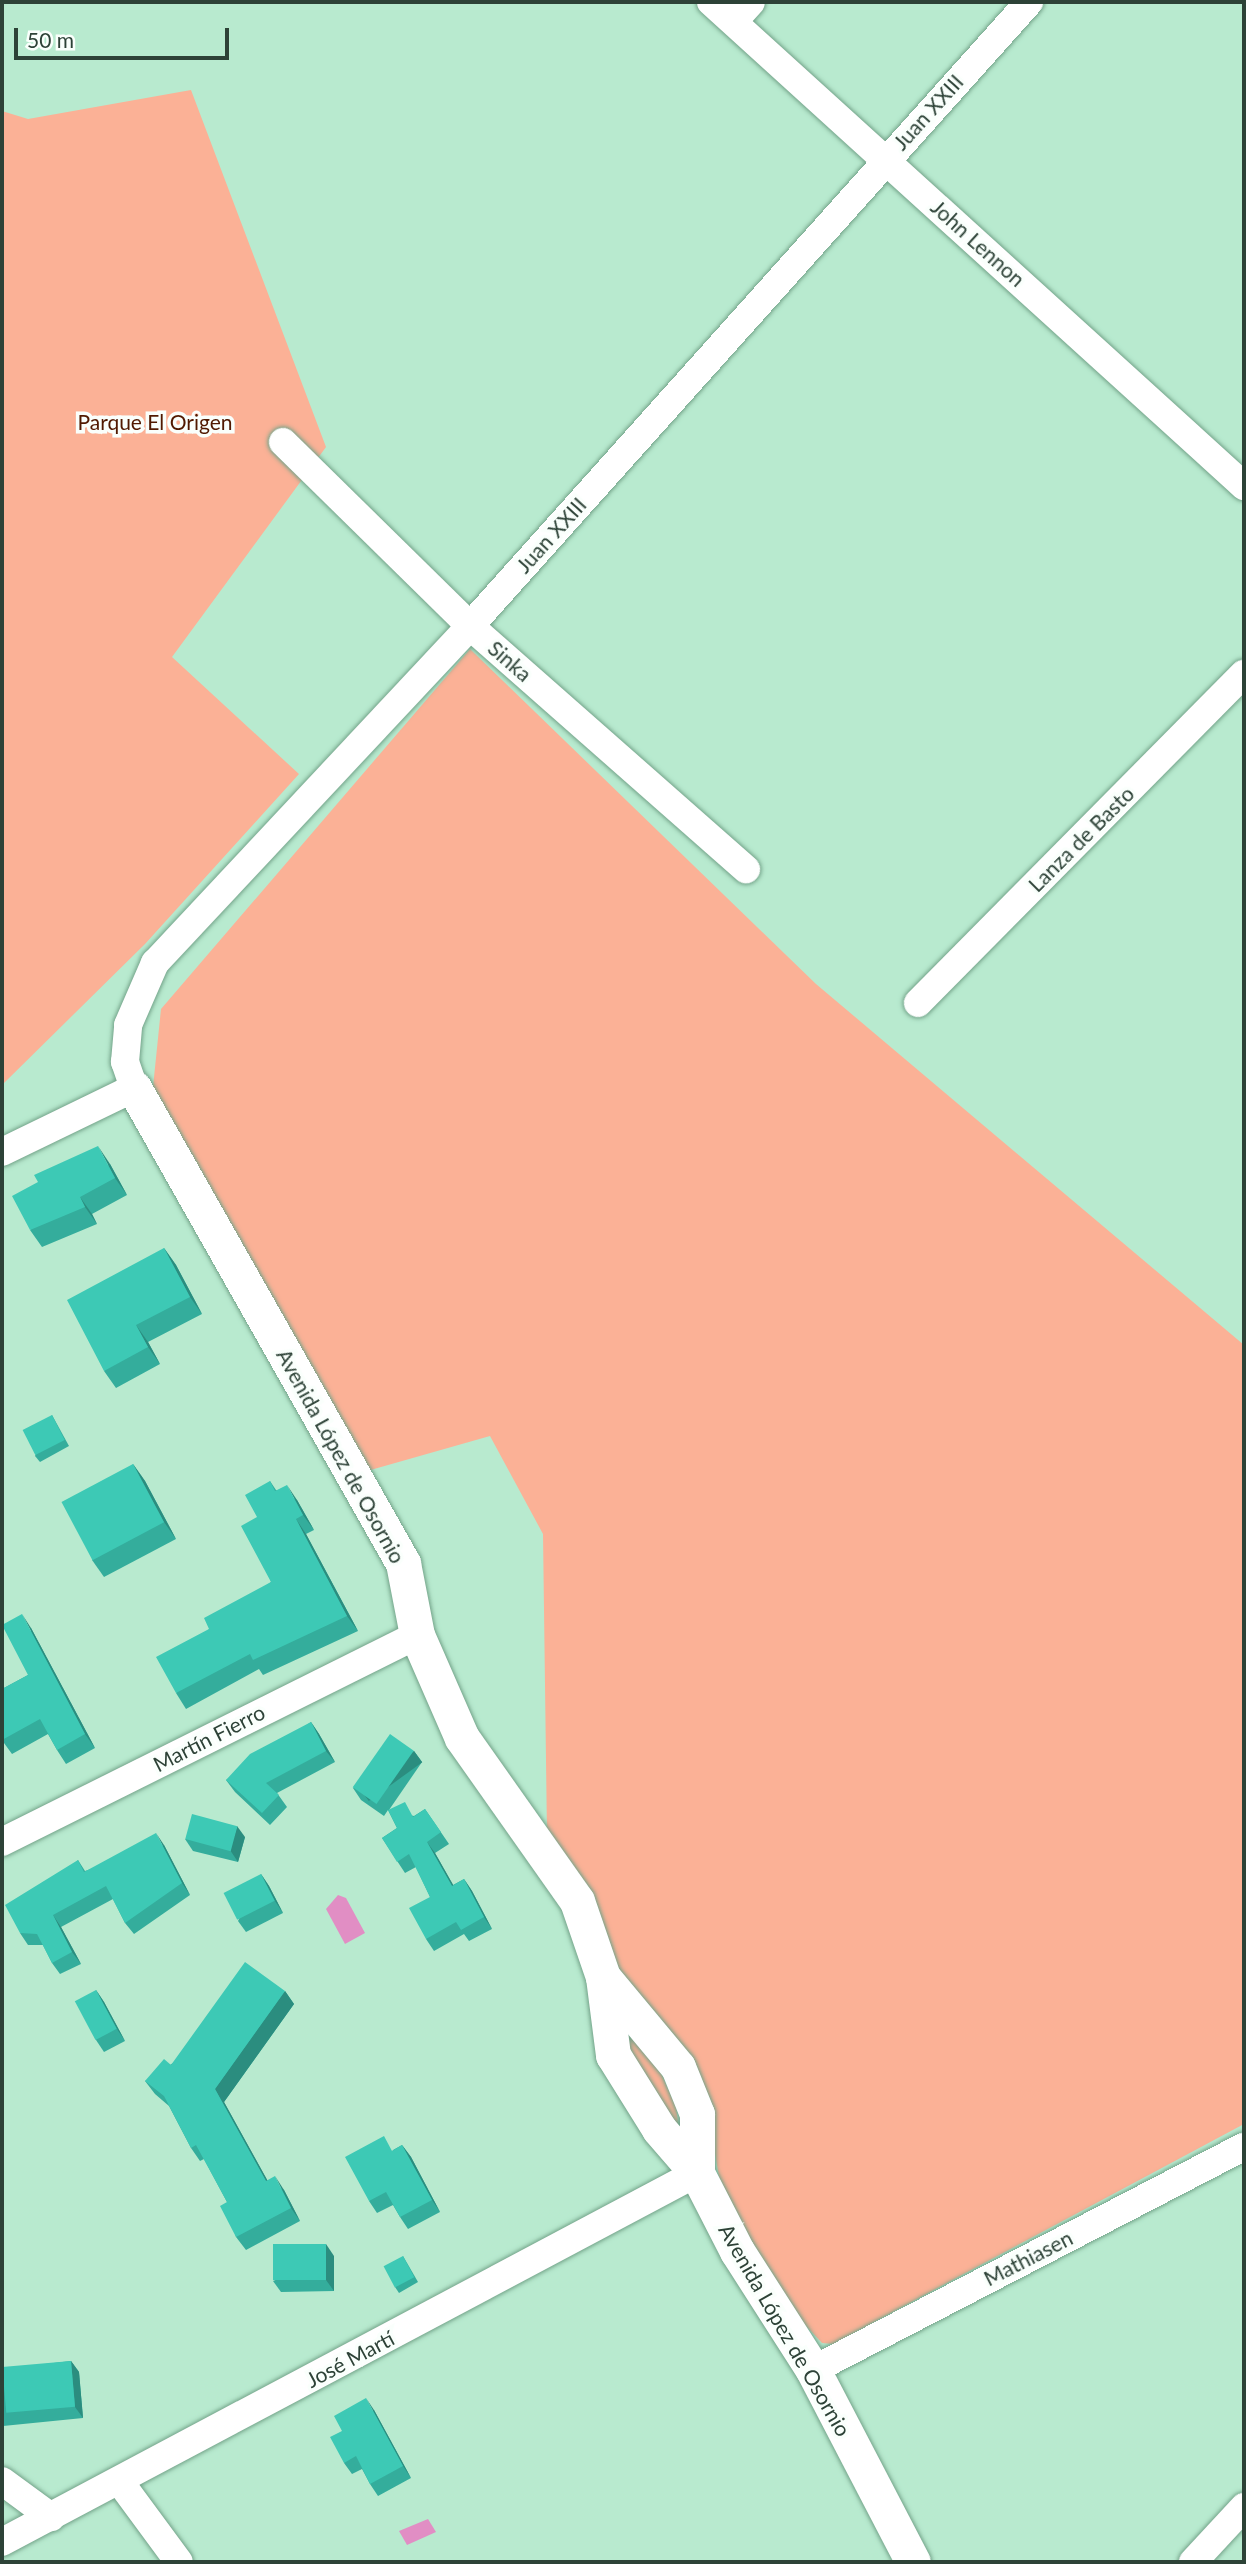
<!DOCTYPE html>
<html>
<head>
<meta charset="utf-8">
<style>
	body { margin:0 }
	#map { position:relative; width:1246px; height:2564px; overflow:hidden; background:#b8eacf; font-family:Lato,sans-serif }
	div>[style] { position:absolute }
	.green>* { inset:0; background:#fbb196 }
	.water>* { inset:0; background:#e18ec4 }
	.roads { filter:drop-shadow(0 0 2px #73a389) drop-shadow(0 0 2px #73a389) }
	.minor>* { height:28px; margin:-14px; padding:0 14px; transform-origin:14px; border-radius:14px; background:#fff }
	.tertiary>* { height:35px; margin:-17.5px; padding:0 17.5px; transform-origin:17.5px; border-radius:17.5px; background:#fff }
	.wall>* { inset:0; background:#34ad9c }
	.shaded-wall>* { inset:0; background:#2b8d7f; transform-origin:0 0 }
	.building>* { inset:0; background:#3dc9b5; transform-origin:0 0 }
	span { translate:-50% -50%; white-space:nowrap; text-align:center; line-height:1.15; -webkit-text-stroke:7px #fafffc; paint-order:stroke }
	.street-label { font-size:21px; color:#2d4237 }
	.park-label { font-size:21px; color:#511901 }
	.frame { position:absolute; inset:0; border:4px solid #2d4237; pointer-events:none }
	.scale { position:absolute; left:14px; top:28px; width:215px; height:32px; box-sizing:border-box; border:4px solid #2d4237; border-top:0; padding-left:9px; font-size:21px; line-height:24px; white-space:nowrap; color:#2d4237; -webkit-text-stroke:5px #fafffc; paint-order:stroke }
</style>
</head>
<body>
<div id="map">
	<div class="green">
		<i style="clip-path:polygon(191px 90px,326px 447px,172px 657px,299px 774px,145px 944px,2px 1085px,2px 111px,28px 119px)"></i>
		<i style="clip-path:polygon(470px 649px,816px 984px,1244px 1345px,1244px 2124px,833px 2344px,822px 2343px,766px 2283px,719px 2177px,708px 2112px,631px 1993px,547px 1835px,543px 1534px,490px 1436px,367px 1471px,153px 1087px,161px 1009px)"></i>
		<i style="clip-path:polygon(612px 2007px,649px 2046px,676px 2107px,680px 2139px,640px 2086px)"></i>
	</div>
	<div class="water">
		<i style="clip-path:polygon(338px 1895px,346px 1898px,365px 1933px,345px 1944px,326px 1909px)"></i>
		<i style="clip-path:polygon(428px 2519px,436px 2532px,407px 2545px,399px 2531px)"></i>
	</div>
	<div class="roads">
		<div class="minor">
			<i style="left:711px;top:2px;width:720px;rotate:42.24deg"></i>
			<i style="left:734px;top:21px;width:25px;rotate:-48deg"></i>
			<i style="left:283px;top:442px;width:262px;rotate:44.5deg"></i>
			<i style="left:470px;top:626px;width:368px;rotate:41.4deg"></i>
			<i style="left:918px;top:1003px;width:463px;rotate:-45.3deg"></i>
			<i style="left:2px;top:1152px;width:147px;rotate:-25.9deg"></i>
			<i style="left:134px;top:1088px;width:28px;rotate:-109deg"></i>
			<i style="left:125px;top:1062px;width:37px;rotate:-85deg"></i>
			<i style="left:128px;top:1025px;width:68px;rotate:-66.5deg"></i>
			<i style="left:155px;top:963px;width:461px;rotate:-46.9deg"></i>
			<i style="left:470px;top:626px;width:838px;rotate:-48.14deg"></i>
			<i style="left:2px;top:1842px;width:464px;rotate:-26.5deg"></i>
			<i style="left:813px;top:2370px;width:485px;rotate:-27.4deg"></i>
			<i style="left:2px;top:2481px;width:61px;rotate:36.3deg"></i>
			<i style="left:120px;top:2482px;width:99px;rotate:53.6deg"></i>
			<i style="left:2px;top:2542px;width:787px;rotate:-27.97deg"></i>
			<i style="left:1193px;top:2562px;width:75px;rotate:-47.2deg"></i>
		</div>
		<div class="tertiary">
			<i style="left:134px;top:1088px;width:546px;rotate:60.48deg"></i>
			<i style="left:403px;top:1563px;width:73px;rotate:79deg"></i>
			<i style="left:417px;top:1635px;width:112px;rotate:66.4deg"></i>
			<i style="left:462px;top:1738px;width:199px;rotate:54.8deg"></i>
			<i style="left:577px;top:1901px;width:80px;rotate:71.1deg"></i>
			<i style="left:603px;top:1977px;width:79px;rotate:82.7deg"></i>
			<i style="left:613px;top:2055px;width:87px;rotate:58.1deg"></i>
			<i style="left:659px;top:2129px;width:58px;rotate:49.2deg"></i>
			<i style="left:697px;top:2173px;width:88px;rotate:62.9deg"></i>
			<i style="left:737px;top:2251px;width:141px;rotate:57.4deg"></i>
			<i style="left:813px;top:2370px;width:216px;rotate:62.5deg"></i>
			<i style="left:603px;top:1977px;width:117px;rotate:50.2deg"></i>
			<i style="left:678px;top:2067px;width:51px;rotate:68deg"></i>
			<i style="left:697px;top:2114px;width:59px;rotate:90deg"></i>
		</div>
	</div>
	<div class="wall">
		<i style="clip-path:polygon(110px 1164px,127px 1195px,92px 1214px,97px 1224px,42px 1247px,30px 1230px)"></i>
		<i style="clip-path:polygon(164px 1248px,176px 1265px,202px 1314px,148px 1342px,160px 1364px,116px 1388px,104px 1371px)"></i>
		<i style="clip-path:polygon(52px 1415px,69px 1446px,40px 1462px,35px 1456px)"></i>
		<i style="clip-path:polygon(133px 1464px,145px 1481px,176px 1539px,104px 1577px,92px 1560px)"></i>
		<i style="clip-path:polygon(270px 1481px,276px 1490px,297px 1500px,314px 1530px,306px 1534px,358px 1631px,263px 1675px,259px 1669px,186px 1709px,176px 1693px,209px 1629px,271px 1582px,257px 1517px)"></i>
		<i style="clip-path:polygon(31px 1628px,95px 1748px,66px 1764px,57px 1750px,48px 1734px,12px 1754px,4px 1743px,2px 1745px,2px 1689px,28px 1675px)"></i>
		<i style="clip-path:polygon(311px 1722px,319px 1734px,335px 1762px,277px 1793px,287px 1807px,270px 1825px,235px 1792px,226px 1780px)"></i>
		<i style="clip-path:polygon(414px 1751px,422px 1762px,389px 1810px,414px 1816px,425px 1809px,449px 1844px,435px 1853px,453px 1885px,464px 1879px,472px 1891px,492px 1929px,469px 1941px,464px 1934px,434px 1951px,426px 1939px,430px 1897px,416px 1867px,405px 1873px,382px 1838px,397px 1828px,388px 1810px,384px 1816px,361px 1800px,353px 1788px)"></i>
		<i style="clip-path:polygon(245px 1837px,238px 1862px,193px 1851px,185px 1839px)"></i>
		<i style="clip-path:polygon(164px 1845px,190px 1895px,134px 1934px,125px 1923px,113px 1899px,61px 1927px,81px 1964px,60px 1974px,52px 1963px,43px 1945px,28px 1945px,20px 1933px,78px 1860px,85px 1871px)"></i>
		<i style="clip-path:polygon(261px 1874px,269px 1886px,283px 1913px,246px 1932px,238px 1921px)"></i>
		<i style="clip-path:polygon(96px 1990px,104px 2002px,125px 2041px,104px 2052px,96px 2040px)"></i>
		<i style="clip-path:polygon(285px 1991px,294px 2004px,224px 2102px,267px 2180px,284px 2190px,300px 2221px,246px 2250px,236px 2237px,227px 2202px,204px 2159px,200px 2161px,191px 2148px,169px 2106px,155px 2094px,145px 2081px)"></i>
		<i style="clip-path:polygon(402px 2145px,411px 2157px,440px 2212px,408px 2229px,400px 2217px,393px 2205px,377px 2213px,369px 2201px,393px 2150px)"></i>
		<i style="clip-path:polygon(334px 2256px,334px 2291px,281px 2292px,273px 2281px)"></i>
		<i style="clip-path:polygon(403px 2256px,418px 2282px,399px 2293px,395px 2287px)"></i>
		<i style="clip-path:polygon(71px 2361px,79px 2372px,83px 2418px,3px 2426px,2px 2424px,2px 2369px)"></i>
		<i style="clip-path:polygon(374px 2410px,411px 2478px,378px 2496px,370px 2484px,362px 2469px,352px 2474px,344px 2463px,342px 2431px)"></i>
	</div>
	<div class="shaded-wall">
		<i style="clip-path:polygon(98px 1146px,110px 1164px,127px 1195px,115px 1178px)"></i>
		<i style="clip-path:polygon(80px 1197px,92px 1214px,97px 1224px,85px 1207px)"></i>
		<i style="clip-path:polygon(164px 1248px,176px 1265px,202px 1314px,190px 1297px)"></i>
		<i style="clip-path:polygon(136px 1325px,148px 1342px,160px 1364px,148px 1347px)"></i>
		<i style="clip-path:polygon(133px 1464px,145px 1481px,176px 1539px,164px 1522px)"></i>
		<i style="clip-path:polygon(287px 1485px,297px 1500px,314px 1530px,303px 1515px)"></i>
		<i style="clip-path:polygon(296px 1519px,306px 1534px,358px 1631px,347px 1616px)"></i>
		<i style="clip-path:polygon(22px 1614px,31px 1628px,95px 1748px,85px 1734px)"></i>
		<i style="clip-path:polygon(311px 1722px,319px 1734px,335px 1762px,326px 1751px)"></i>
		<i style="left:414px;top:1751px;width:14px;height:66px;rotate:54deg"></i>
		<i style="clip-path:polygon(237px 1826px,245px 1837px,238px 1862px,230px 1850px)"></i>
		<i style="clip-path:polygon(156px 1833px,164px 1845px,190px 1895px,182px 1883px)"></i>
		<i style="clip-path:polygon(427px 1842px,435px 1853px,460px 1897px,452px 1886px)"></i>
		<i style="clip-path:polygon(261px 1874px,269px 1886px,283px 1913px,275px 1901px)"></i>
		<i style="clip-path:polygon(464px 1879px,472px 1891px,492px 1929px,484px 1917px)"></i>
		<i style="clip-path:polygon(53px 1915px,61px 1927px,81px 1964px,72px 1952px)"></i>
		<i style="clip-path:polygon(96px 1990px,104px 2002px,125px 2041px,117px 2029px)"></i>
		<i style="clip-path:polygon(285px 1991px,294px 2004px,224px 2102px,275px 2194px,266px 2181px,215px 2089px)"></i>
		<i style="clip-path:polygon(402px 2145px,411px 2157px,440px 2212px,432px 2200px)"></i>
		<i style="clip-path:polygon(275px 2176px,284px 2190px,300px 2221px,291px 2208px)"></i>
		<i style="clip-path:polygon(326px 2244px,334px 2256px,334px 2291px,326px 2280px)"></i>
		<i style="clip-path:polygon(71px 2361px,79px 2372px,83px 2418px,75px 2407px)"></i>
		<i style="clip-path:polygon(366px 2398px,374px 2410px,411px 2478px,403px 2466px)"></i>
	</div>
	<div class="building">
		<i style="clip-path:polygon(98px 1146px,115px 1178px,80px 1197px,85px 1207px,30px 1230px,12px 1196px,38px 1182px,34px 1175px)"></i>
		<i style="clip-path:polygon(164px 1248px,190px 1297px,136px 1325px,148px 1347px,104px 1371px,67px 1300px)"></i>
		<i style="left:52px;top:1415px;width:28px;height:33px;rotate:63deg"></i>
		<i style="left:133px;top:1464px;width:66px;height:81px;rotate:62deg"></i>
		<i style="clip-path:polygon(270px 1481px,275px 1491px,287px 1485px,303px 1515px,296px 1519px,347px 1616px,253px 1660px,250px 1654px,176px 1693px,156px 1657px,209px 1629px,204px 1618px,271px 1582px,241px 1526px,257px 1517px,245px 1495px)"></i>
		<i style="clip-path:polygon(22px 1614px,85px 1734px,57px 1750px,40px 1719px,2px 1740px,2px 1689px,28px 1675px,2px 1625px)"></i>
		<i style="clip-path:polygon(311px 1722px,326px 1751px,266px 1783px,279px 1795px,262px 1813px,226px 1780px,250px 1754px)"></i>
		<i style="left:390px;top:1734px;width:29px;height:65px;rotate:35deg"></i>
		<i style="clip-path:polygon(405px 1802px,413px 1817px,425px 1809px,441px 1832px,427px 1842px,452px 1886px,464px 1879px,484px 1917px,461px 1930px,456px 1922px,426px 1939px,409px 1908px,430px 1897px,409px 1854px,397px 1862px,382px 1838px,397px 1828px,388px 1810px)"></i>
		<i style="left:192px;top:1814px;width:47px;height:26px;rotate:15deg"></i>
		<i style="clip-path:polygon(156px 1833px,182px 1883px,125px 1923px,106px 1886px,53px 1915px,72px 1952px,52px 1963px,37px 1934px,20px 1933px,5px 1905px,78px 1860px,84px 1872px)"></i>
		<i style="left:261px;top:1874px;width:30px;height:42px;rotate:63deg"></i>
		<i style="clip-path:polygon(245px 1962px,285px 1991px,215px 2089px,266px 2181px,275px 2176px,291px 2208px,236px 2237px,220px 2206px,227px 2202px,196px 2145px,191px 2148px,164px 2096px,145px 2081px,164px 2059px,171px 2065px)"></i>
		<i style="left:96px;top:1990px;width:44px;height:24px;rotate:62deg"></i>
		<i style="clip-path:polygon(384px 2136px,392px 2151px,402px 2145px,432px 2200px,400px 2217px,386px 2192px,369px 2201px,345px 2157px)"></i>
		<i style="left:326px;top:2244px;width:36px;height:53px;rotate:90deg"></i>
		<i style="left:403px;top:2256px;width:24px;height:22px;rotate:62deg"></i>
		<i style="left:71px;top:2361px;width:46px;height:69px;rotate:85deg"></i>
		<i style="clip-path:polygon(366px 2398px,403px 2466px,370px 2484px,356px 2456px,344px 2463px,330px 2437px,342px 2431px,334px 2416px)"></i>
	</div>
	<div class="street-label">
		<span style="left:928px;top:112px;rotate:-48deg">Juan XXIII</span>
		<span style="left:978px;top:243px;rotate:42deg">John Lennon</span>
		<span style="left:551px;top:535px;rotate:-48deg">Juan XXIII</span>
		<span style="left:510px;top:661px;rotate:41deg">Sinka</span>
		<span style="left:1081px;top:839px;rotate:-45deg">Lanza de Basto</span>
		<span style="left:341px;top:1456px;rotate:61deg">Avenida López de Osornio</span>
		<span style="left:209px;top:1738px;rotate:-27deg">Martín Fierro</span>
		<span style="left:1028px;top:2258px;rotate:-27deg">Mathiasen</span>
		<span style="left:785px;top:2330px;rotate:60deg">Avenida López de Osornio</span>
		<span style="left:350px;top:2359px;rotate:-28deg">José Martí</span>
	</div>
	<div class="park-label">
		<span style="left:155px;top:422px">Parque El Origen</span>
	</div>
	<div class="frame"></div>
	<div class="scale">50 m</div>
</div>
</body>
</html>
